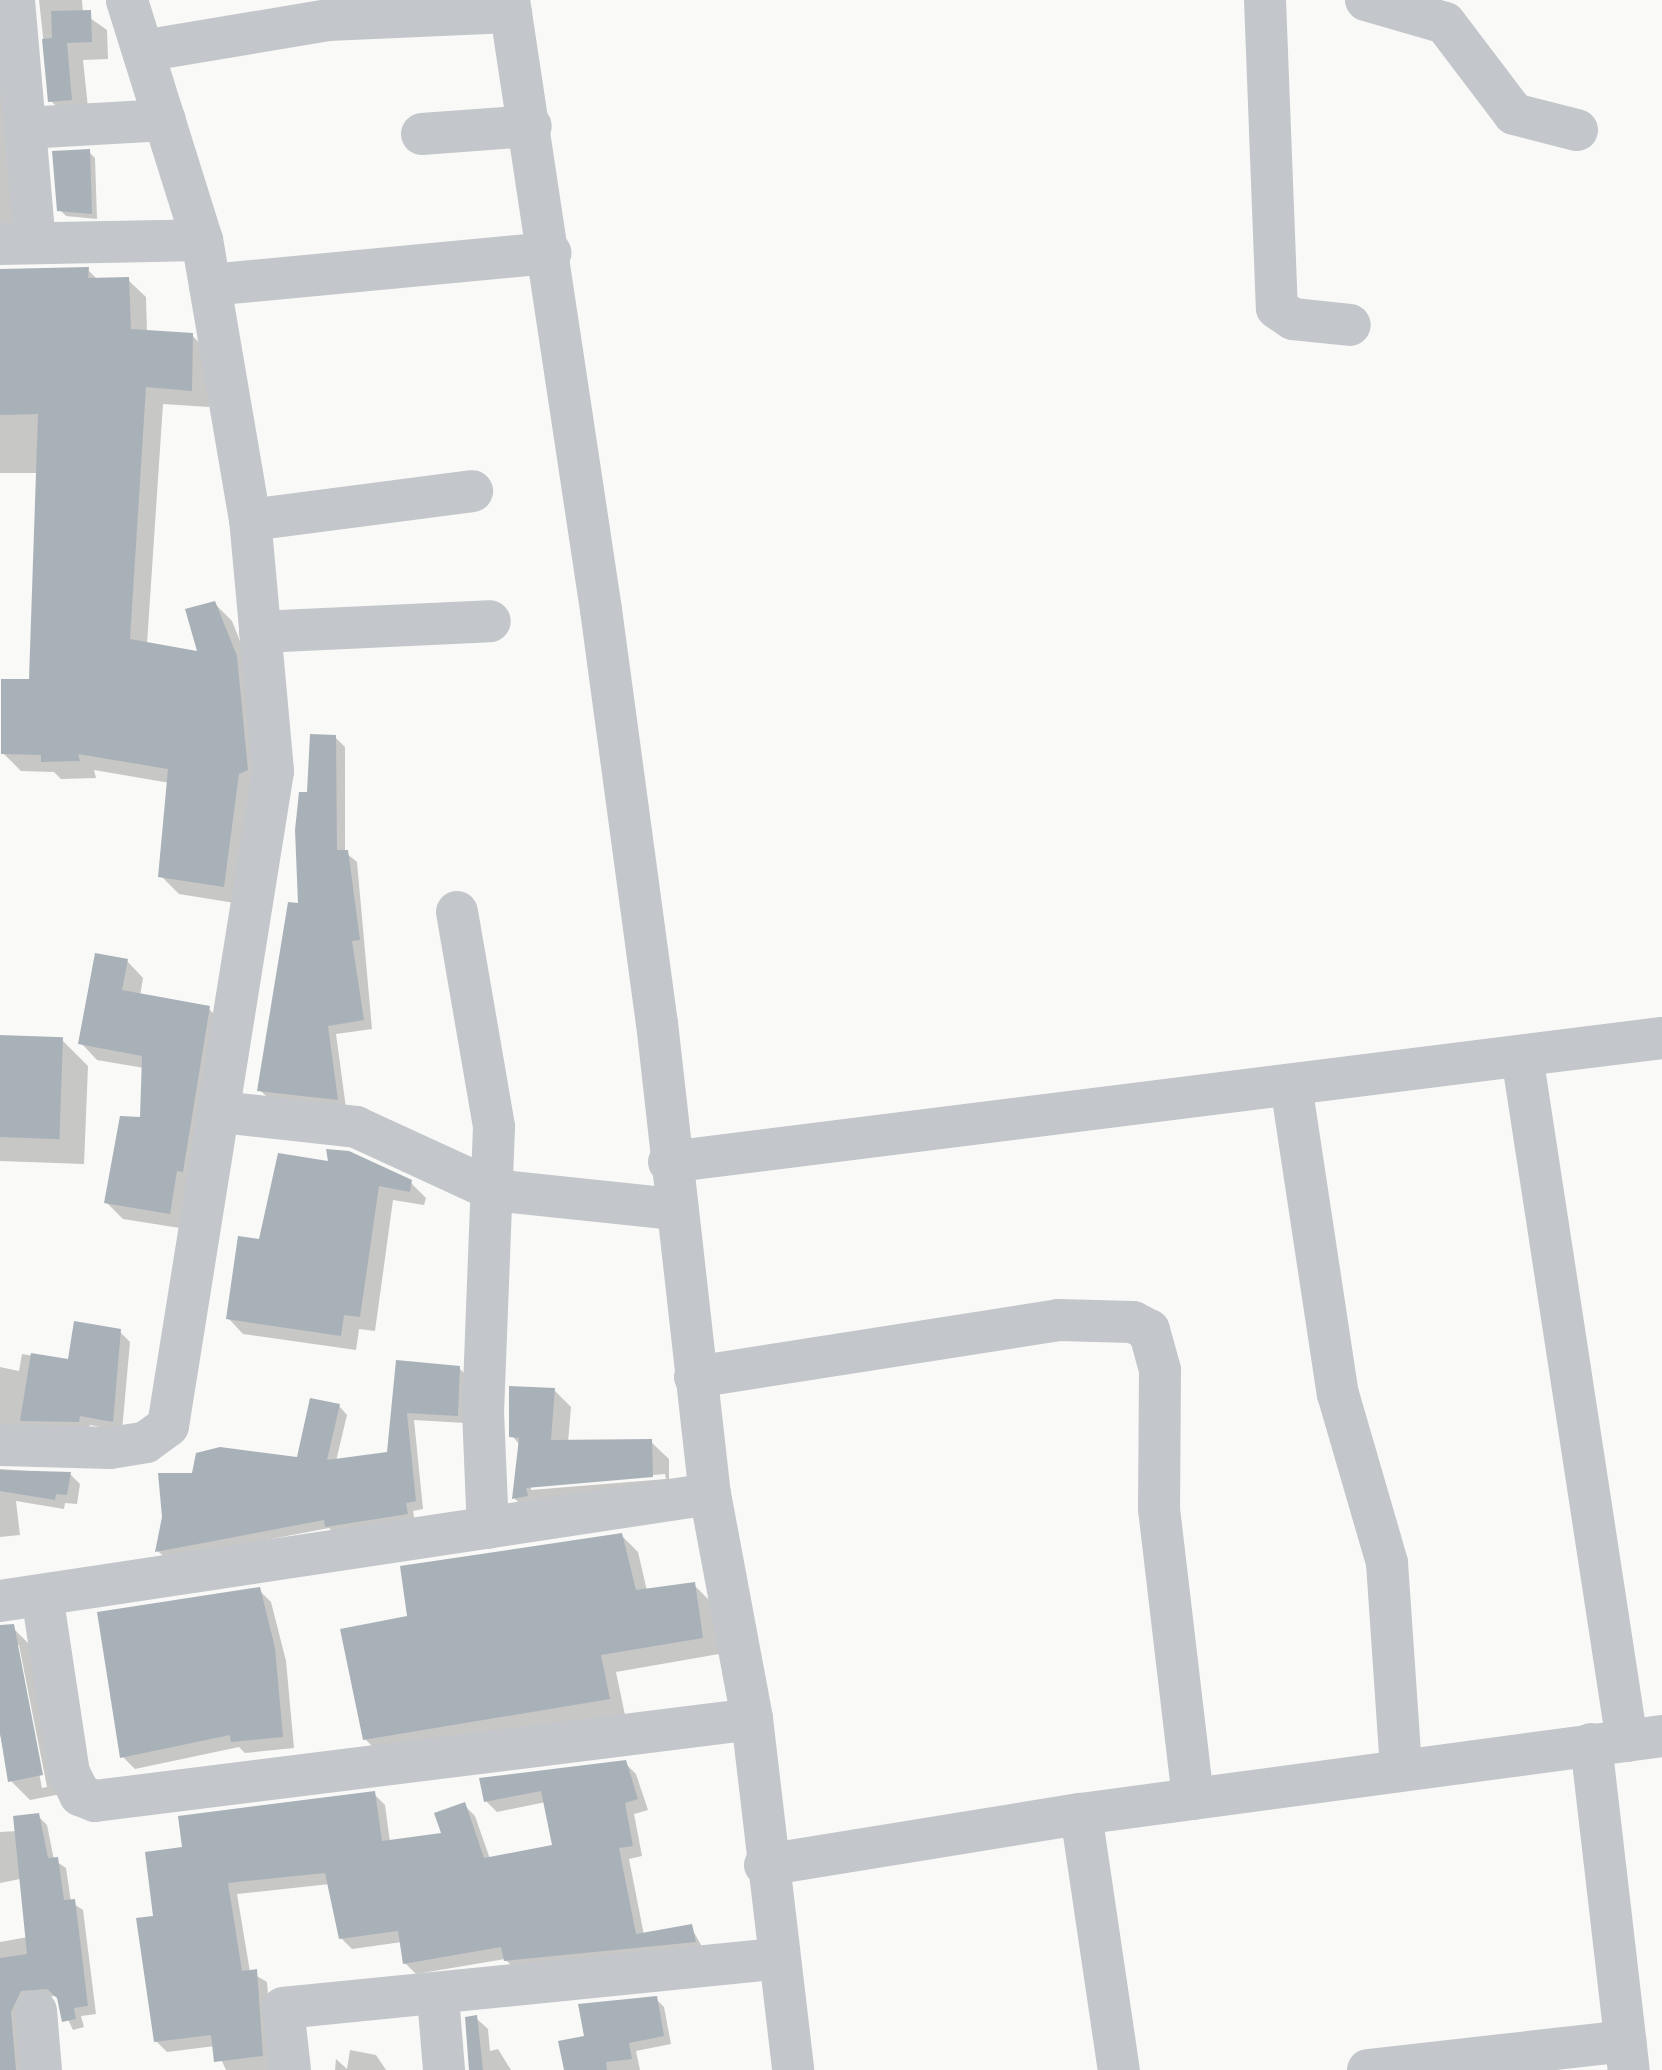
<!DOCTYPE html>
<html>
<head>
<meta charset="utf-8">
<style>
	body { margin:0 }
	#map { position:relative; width:1662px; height:2070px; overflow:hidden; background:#f9f9f7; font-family:"Exo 2",sans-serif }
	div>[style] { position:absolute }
	.shadow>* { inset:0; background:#0003 }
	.building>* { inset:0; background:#a9b1b8; transform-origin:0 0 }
	.minor>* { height:42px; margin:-21px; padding:0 21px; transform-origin:21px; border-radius:21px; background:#c3c6ca }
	span { translate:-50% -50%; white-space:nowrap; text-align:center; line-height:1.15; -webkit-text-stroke:10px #fff; paint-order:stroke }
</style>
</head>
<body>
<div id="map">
	<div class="shadow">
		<i style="clip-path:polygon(0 0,24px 236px,0 248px)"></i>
		<i style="clip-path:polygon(39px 0,82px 0,83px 13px,107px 30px,108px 59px,83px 60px,89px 117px,68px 118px,50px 100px)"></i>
		<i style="clip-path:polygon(89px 152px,95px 158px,97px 219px,66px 216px,60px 210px)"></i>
		<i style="clip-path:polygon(88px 270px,98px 280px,128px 280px,146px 297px,147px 332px,192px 335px,209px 353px,209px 407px,163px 404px,147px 644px,200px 654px,214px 603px,232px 621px,254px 676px,264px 788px,241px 904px,179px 894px,161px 876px,170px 783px,94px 770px,96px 778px,61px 779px,54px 772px,21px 771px,3px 753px,31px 682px,39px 473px,0 473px,0 271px)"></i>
		<i style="clip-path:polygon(335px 737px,345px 747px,345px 852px,357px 862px,372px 1029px,336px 1034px,346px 1108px,269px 1099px,260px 1090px,300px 906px,310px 794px)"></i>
		<i style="clip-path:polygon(127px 961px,143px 978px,140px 996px,208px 1008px,224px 1024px,186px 1229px,123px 1219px,106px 1202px,142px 1119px,144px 1068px,97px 1060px,81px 1043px)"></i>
		<i style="clip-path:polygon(0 1037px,62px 1040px,88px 1066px,84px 1164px,0 1161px)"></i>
		<i style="clip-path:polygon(280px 1156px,410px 1182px,426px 1198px,424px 1205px,393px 1200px,375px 1331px,359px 1329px,356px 1350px,243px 1334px,228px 1318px,261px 1242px)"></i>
		<i style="clip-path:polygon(120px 1332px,130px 1342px,122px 1431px,90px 1425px,88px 1431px,0 1436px,0 1367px,19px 1371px,22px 1354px,70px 1362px)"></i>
		<i style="clip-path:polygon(398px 1363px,459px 1368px,467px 1376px,465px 1423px,414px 1420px,423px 1509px,413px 1511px,415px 1522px,335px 1534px,329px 1528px,166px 1559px,158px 1551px,165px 1517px,195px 1475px,299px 1460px,339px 1406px,347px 1415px,336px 1461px,389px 1455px)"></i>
		<i style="clip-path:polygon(evenodd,554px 1390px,571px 1407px,568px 1443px,651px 1442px,669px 1459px,669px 1494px,531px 1514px,514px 1498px,520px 1445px,512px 1436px,554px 1390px,665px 1474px,666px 1479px,531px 1490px,531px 1485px,665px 1474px)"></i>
		<i style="clip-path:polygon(0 1469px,70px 1474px,80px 1484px,77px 1504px,65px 1503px,64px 1509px,16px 1501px,20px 1535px,0 1537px)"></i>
		<i style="clip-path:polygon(621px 1535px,638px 1552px,647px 1591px,694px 1585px,711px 1602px,719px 1654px,616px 1672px,625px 1715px,382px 1756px,365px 1739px)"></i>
		<i style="clip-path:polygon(259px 1590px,271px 1602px,286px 1661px,294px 1748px,245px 1753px,239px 1747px,135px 1769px,123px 1757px)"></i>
		<i style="clip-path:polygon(evenodd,12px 1627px,32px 1647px,61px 1794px,30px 1800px,11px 1781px,0 1734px,0 1628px,12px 1627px,14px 1645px,19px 1645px,47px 1787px,42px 1788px,14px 1645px)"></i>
		<i style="clip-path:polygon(625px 1763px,636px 1774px,648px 1810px,634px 1814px,642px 1856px,629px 1859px,644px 1935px,691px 1927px,705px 1952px,517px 1971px,505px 1959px,416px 1974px,405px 1963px,402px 1942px,352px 1949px,341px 1938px,330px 1884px,237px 1894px,250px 1972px,267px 1982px,274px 2070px,226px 2070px,215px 2046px,167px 2052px,156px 2041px,155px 1918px,185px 1849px,374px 1794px,385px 1805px,390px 1842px,444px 1836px,464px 1805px,475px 1816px,490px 1859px,554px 1847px,546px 1802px,497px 1812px,486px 1801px)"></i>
		<i style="clip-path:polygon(38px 1816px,47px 1825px,54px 1860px,66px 1868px,71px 1902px,83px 1910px,96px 2014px,81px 2016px,84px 2027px,73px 2030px,57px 1996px,32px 1998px,23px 2070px,0 2070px,0 1942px,28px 1937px,20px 1879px,0 1883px,0 1832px,18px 1831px)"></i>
		<i style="clip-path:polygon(656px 1999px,664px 2007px,671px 2044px,636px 2051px,640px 2070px,567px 2070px,586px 2038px)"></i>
		<i style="clip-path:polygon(476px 2018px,488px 2029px,490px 2051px,498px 2049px,511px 2070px,471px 2070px)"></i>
		<i style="clip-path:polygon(350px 2050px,376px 2055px,386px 2070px,335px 2070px,336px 2059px,347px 2069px)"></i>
	</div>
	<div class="building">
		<i style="clip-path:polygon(91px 10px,92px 42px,67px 43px,72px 100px,48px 102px,42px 39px,52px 38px,51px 11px)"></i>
		<i style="clip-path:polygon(90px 149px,92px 214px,57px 211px,52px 151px)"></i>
		<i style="clip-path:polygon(89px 267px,88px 278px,129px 277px,131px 329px,193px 333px,192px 391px,146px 387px,130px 639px,197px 651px,185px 609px,215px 601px,237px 656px,248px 770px,239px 774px,224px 887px,158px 877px,168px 769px,78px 754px,80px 761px,41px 762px,41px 755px,1px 754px,1px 679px,29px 679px,38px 414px,0 415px,0 269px)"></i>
		<i style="clip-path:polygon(310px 734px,336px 735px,337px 850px,348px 850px,360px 940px,352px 941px,364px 1020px,328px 1026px,338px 1100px,257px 1091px,288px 902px,298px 903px,295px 830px,299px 792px,307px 792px)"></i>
		<i style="clip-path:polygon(95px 953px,128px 959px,122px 990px,210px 1006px,183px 1172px,177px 1171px,170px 1214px,104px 1203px,120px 1116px,140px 1117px,142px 1056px,78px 1044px)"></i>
		<i style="left:0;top:1035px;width:63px;height:102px;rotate:2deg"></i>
		<i style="clip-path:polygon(326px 1149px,349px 1151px,412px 1180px,410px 1192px,379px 1186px,360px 1317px,344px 1315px,341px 1336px,226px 1319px,238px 1236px,259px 1239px,278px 1153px,328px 1161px)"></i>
		<i style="clip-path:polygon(74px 1321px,121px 1329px,113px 1422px,80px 1416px,79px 1422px,20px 1421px,31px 1353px,68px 1359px)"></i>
		<i style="clip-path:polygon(396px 1360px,460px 1366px,458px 1416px,407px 1413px,416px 1501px,406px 1503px,408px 1514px,325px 1527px,324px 1520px,155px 1552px,162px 1517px,158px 1473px,192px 1473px,196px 1453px,220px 1447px,297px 1457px,310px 1398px,340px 1404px,327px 1460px,387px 1452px)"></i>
		<i style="clip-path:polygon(509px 1386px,555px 1388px,551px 1440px,652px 1439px,653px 1477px,526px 1488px,528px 1496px,512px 1499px,519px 1438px,509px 1437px)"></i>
		<i style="clip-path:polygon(0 1470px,71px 1472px,67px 1495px,56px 1494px,55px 1500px,0 1491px)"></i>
		<i style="clip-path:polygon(622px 1533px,636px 1590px,695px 1582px,703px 1638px,601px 1655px,610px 1699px,363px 1740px,340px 1629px,407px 1616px,400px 1566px)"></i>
		<i style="clip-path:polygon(260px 1587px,275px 1648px,283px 1737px,231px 1742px,230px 1735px,120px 1758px,97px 1612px)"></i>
		<i style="clip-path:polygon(14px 1624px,43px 1775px,8px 1782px,0 1733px,0 1625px)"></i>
		<i style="clip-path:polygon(626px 1760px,638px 1799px,625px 1803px,633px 1846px,619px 1848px,636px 1934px,692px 1924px,696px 1942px,504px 1961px,501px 1947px,403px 1964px,398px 1931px,339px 1939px,325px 1873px,228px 1883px,242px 1971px,257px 1969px,263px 2056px,214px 2062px,211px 2035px,154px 2042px,136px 1918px,153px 1916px,145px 1852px,182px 1847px,178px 1816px,375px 1791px,382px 1841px,441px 1833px,434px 1813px,465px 1802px,484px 1858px,552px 1845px,541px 1791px,484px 1802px,479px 1778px)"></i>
		<i style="clip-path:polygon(39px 1813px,48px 1858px,58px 1857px,64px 1900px,75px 1899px,88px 2006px,74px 2008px,76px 2019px,62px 2022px,57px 1998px,47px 1989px,21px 1991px,11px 2012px,16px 2070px,0 2070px,0 1958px,27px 1954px,13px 1816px)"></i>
		<i style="clip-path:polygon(657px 1996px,664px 2036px,629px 2043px,632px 2059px,606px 2062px,607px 2070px,564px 2070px,558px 2041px,584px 2036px,578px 2004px)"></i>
		<i style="clip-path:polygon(477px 2015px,483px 2070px,469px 2070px,465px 2017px)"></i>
	</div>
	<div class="minor">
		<i style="left:14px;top:0;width:244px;rotate:85.1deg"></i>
		<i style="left:509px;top:0;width:617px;rotate:81.42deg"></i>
		<i style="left:601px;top:610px;width:417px;rotate:82.3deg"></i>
		<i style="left:657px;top:1023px;width:474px;rotate:83.6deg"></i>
		<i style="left:710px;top:1494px;width:229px;rotate:79.4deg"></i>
		<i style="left:752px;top:1719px;width:353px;rotate:83.3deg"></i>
		<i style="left:1265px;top:0;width:308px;rotate:87.8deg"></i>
		<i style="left:1277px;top:308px;width:19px;rotate:35deg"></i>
		<i style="left:1293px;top:319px;width:57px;rotate:6deg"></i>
		<i style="left:1366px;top:0;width:82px;rotate:16.2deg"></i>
		<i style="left:1445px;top:23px;width:114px;rotate:52.8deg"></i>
		<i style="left:1514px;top:114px;width:65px;rotate:14.3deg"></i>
		<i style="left:143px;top:51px;width:188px;rotate:-9.5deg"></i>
		<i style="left:328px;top:20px;width:183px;rotate:-2.5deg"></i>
		<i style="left:25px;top:128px;width:140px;rotate:-3.3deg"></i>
		<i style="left:422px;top:134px;width:109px;rotate:-4.2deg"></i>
		<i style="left:0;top:244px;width:202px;rotate:-1.1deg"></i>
		<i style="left:210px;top:285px;width:342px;rotate:-5.4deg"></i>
		<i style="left:250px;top:520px;width:224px;rotate:-7.4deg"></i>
		<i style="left:260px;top:632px;width:230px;rotate:-2.7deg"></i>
		<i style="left:457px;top:912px;width:218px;rotate:80.2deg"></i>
		<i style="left:494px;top:1127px;width:284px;rotate:92.2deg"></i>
		<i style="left:483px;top:1411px;width:117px;rotate:87.6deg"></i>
		<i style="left:1522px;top:1056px;width:693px;rotate:81.29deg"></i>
		<i style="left:1291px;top:1085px;width:313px;rotate:81.4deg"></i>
		<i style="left:1338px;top:1394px;width:176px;rotate:73.8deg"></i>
		<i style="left:1387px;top:1563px;width:207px;rotate:86.1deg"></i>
		<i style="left:221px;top:1112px;width:136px;rotate:6.3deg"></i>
		<i style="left:356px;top:1127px;width:151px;rotate:24.7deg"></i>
		<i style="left:493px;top:1190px;width:183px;rotate:6deg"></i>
		<i style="left:669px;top:1162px;width:1001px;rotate:-7.12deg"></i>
		<i style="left:695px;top:1377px;width:367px;rotate:-8.9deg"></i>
		<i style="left:1058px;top:1320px;width:75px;rotate:1.5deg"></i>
		<i style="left:1133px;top:1322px;width:18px;rotate:27deg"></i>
		<i style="left:1149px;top:1330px;width:41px;rotate:74.6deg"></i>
		<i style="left:1160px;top:1370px;width:139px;rotate:90.4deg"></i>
		<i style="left:1159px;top:1509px;width:292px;rotate:83.3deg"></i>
		<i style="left:0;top:1445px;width:110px;rotate:1.6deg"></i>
		<i style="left:110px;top:1448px;width:36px;rotate:-9deg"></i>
		<i style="left:146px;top:1442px;width:27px;rotate:-36deg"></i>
		<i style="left:168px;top:1426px;width:663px;rotate:-80.89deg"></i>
		<i style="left:273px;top:771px;width:252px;rotate:-95.2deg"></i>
		<i style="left:250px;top:520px;width:284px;rotate:-99.7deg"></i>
		<i style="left:202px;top:240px;width:251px;rotate:-107.4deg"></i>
		<i style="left:42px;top:1595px;width:180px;rotate:81.4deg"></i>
		<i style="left:69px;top:1773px;width:25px;rotate:63deg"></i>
		<i style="left:80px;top:1795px;width:16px;rotate:22deg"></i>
		<i style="left:95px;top:1801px;width:662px;rotate:-7.11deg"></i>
		<i style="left:0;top:1601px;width:718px;rotate:-8.57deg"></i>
		<i style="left:1591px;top:1744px;width:328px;rotate:83.4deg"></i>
		<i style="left:1081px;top:1814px;width:259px;rotate:81.6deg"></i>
		<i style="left:765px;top:1865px;width:320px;rotate:-9.2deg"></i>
		<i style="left:1081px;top:1814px;width:586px;rotate:-7.65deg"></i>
		<i style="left:438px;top:1997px;width:73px;rotate:85.3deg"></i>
		<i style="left:36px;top:2011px;width:59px;rotate:85.2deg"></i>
		<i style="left:290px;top:2070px;width:62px;rotate:-96.4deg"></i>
		<i style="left:283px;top:2008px;width:495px;rotate:-5.7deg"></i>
		<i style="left:1368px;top:2070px;width:259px;rotate:-6.4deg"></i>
	</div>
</div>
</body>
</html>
